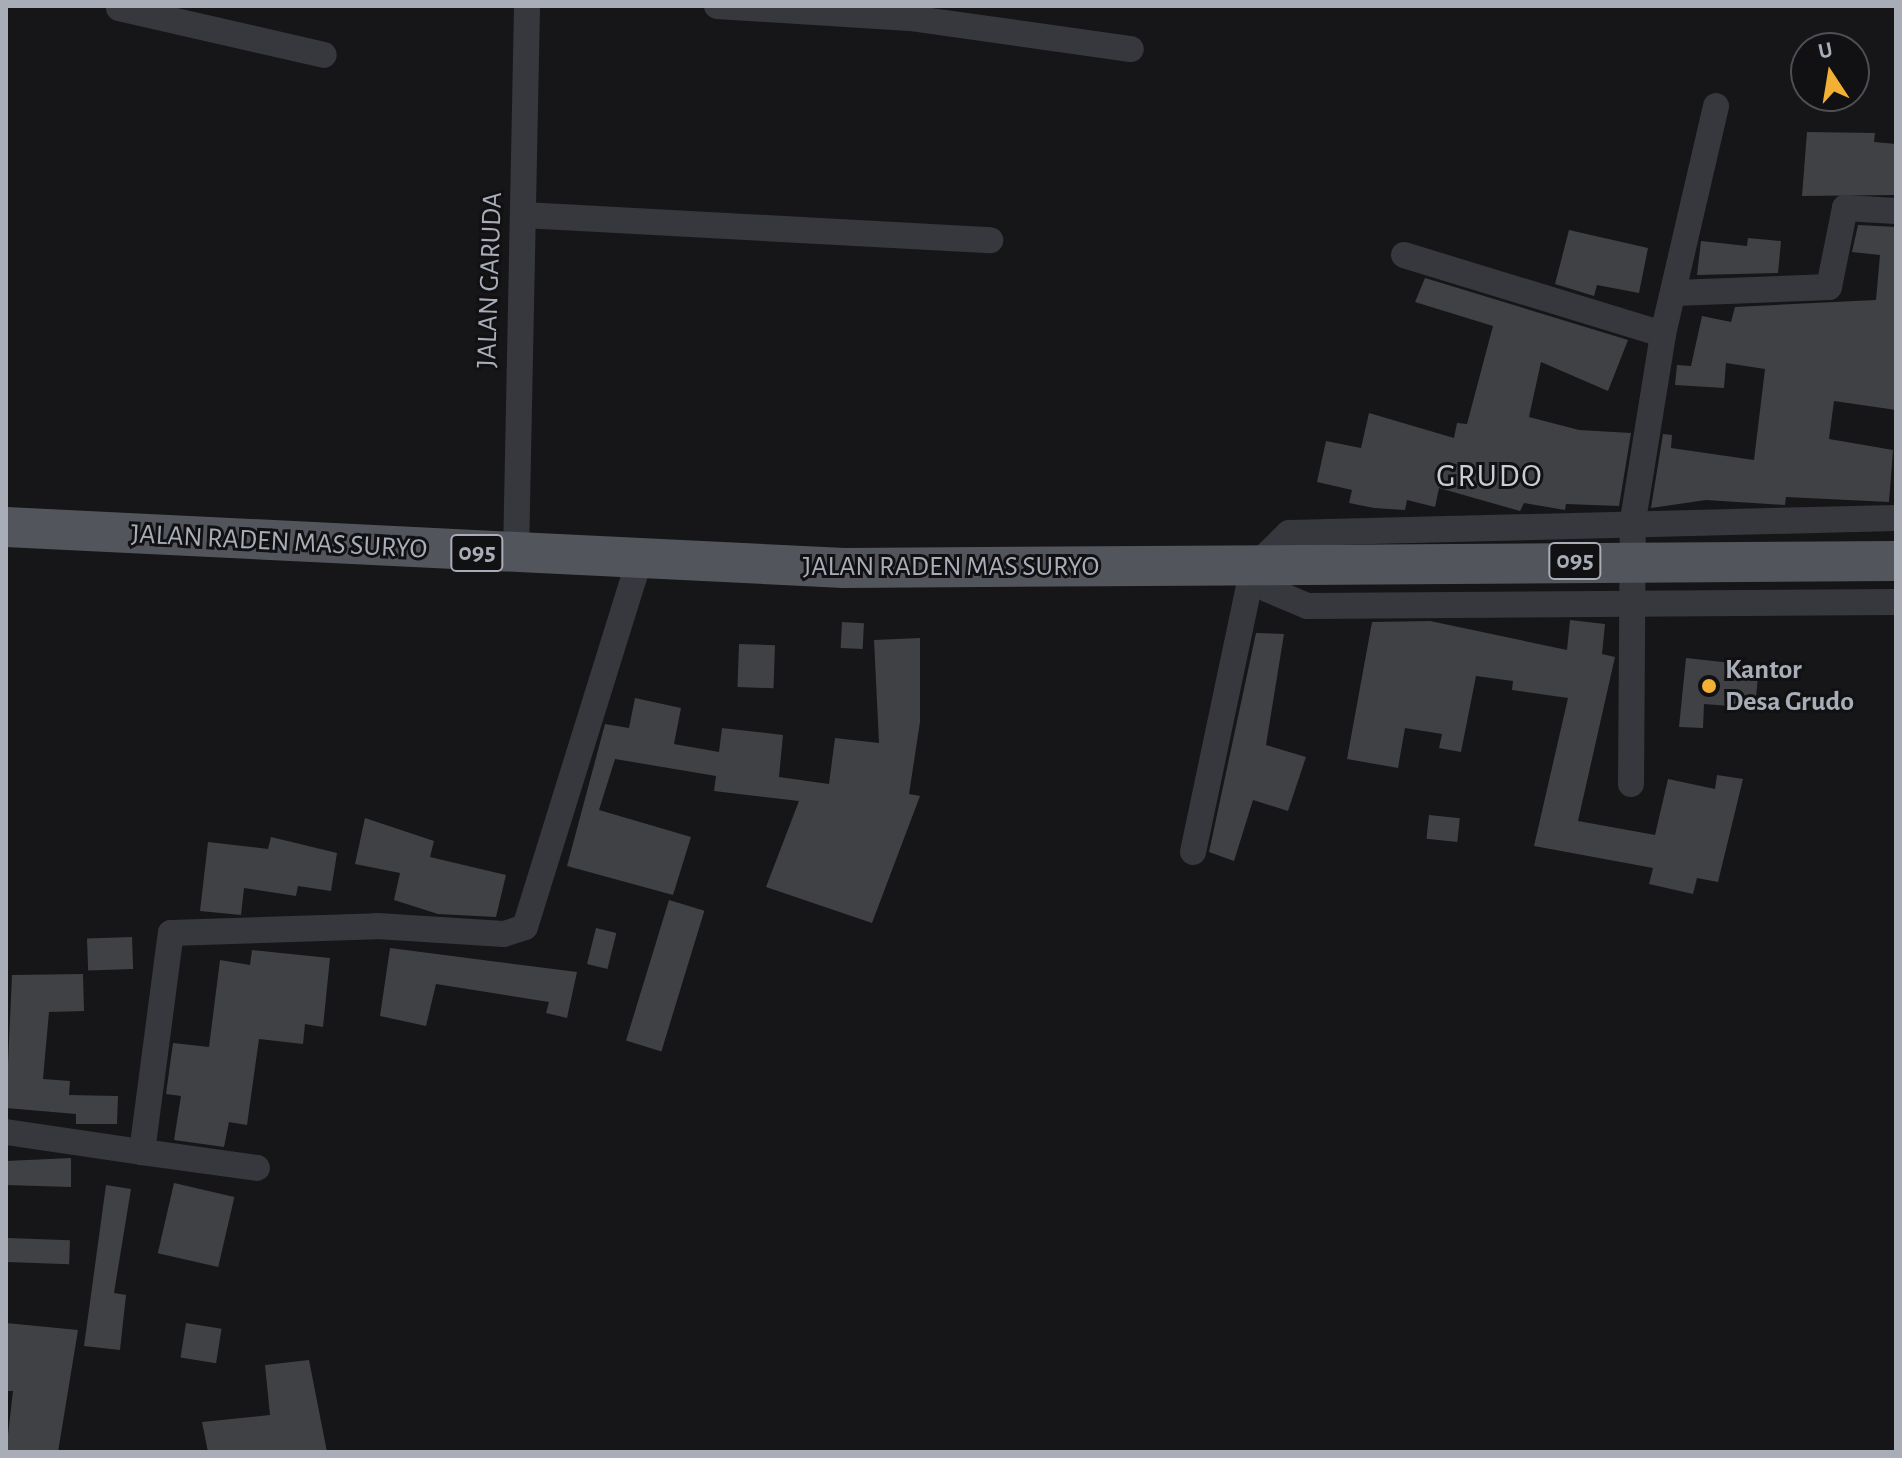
<!DOCTYPE html>
<html>
<head>
<meta charset="utf-8">
<style>
	body { margin:0 }
	#map { position:relative; width:1902px; height:1458px; overflow:hidden; background:#161618; font-family:"Alegreya Sans",sans-serif }
	div>[style] { position:absolute }
	.building>* { inset:0; background:#404145; transform-origin:0 0 }
	.minor>* { height:26px; margin:-13px; padding:0 13px; transform-origin:13px; border-radius:13px; background:#37383d }
	.primary>* { height:40px; margin:-20px; padding:0 20px; transform-origin:20px; border-radius:20px; background:#53555c }
	.dots>* { width:22px; height:22px; translate:-50% -50%; box-sizing:border-box; border:4px solid #111113; border-radius:50% }
	span { translate:-50% -50%; white-space:nowrap; text-align:center; line-height:1.15; -webkit-text-stroke:6px #111113; paint-order:stroke }
	.shield-label span { padding:2px 6px; background:#111113; border:2px solid; border-radius:6px; -webkit-text-stroke-width:0 }
	.shield-label { font-size:26px; color:#a8adb8; font-weight:700 }
	.street-label { font-size:28px; color:#a8adb8 }
	.poi-label { font-size:28px; color:#a8adb8; font-weight:700 }
	.left { translate:0 -50%; text-align:left }
	.quarter-label { font-size:32px; color:#c9ccd4; letter-spacing:2px }
	.frame { position:absolute; inset:0; border:8px solid #a8adb8; pointer-events:none }
	.north { position:absolute; left:1790px; top:32px; width:80px; height:80px; box-sizing:border-box; background:#111113; border:2px solid #4d4f55; border-radius:50%; rotate:348deg; font-size:22px; font-weight:700; line-height:32px; text-align:center; color:#a8adb8 }
	.north::after { content:''; display:block; margin:auto; width:28px; height:36px; background:#f2b134; clip-path:polygon(50% 0,100% 100%,50% 72%,0 100%) }
</style>
</head>
<body>
<div id="map">
	<div class="building">
		<i style="clip-path:polygon(1807px 132px,1875px 133px,1874px 142px,1896px 144px,1896px 195px,1802px 196px)"></i>
		<i style="clip-path:polygon(1858px 225px,1896px 227px,1896px 410px,1834px 401px,1829px 439px,1893px 450px,1889px 502px,1786px 497px,1785px 505px,1706px 500px,1651px 508px,1663px 434px,1672px 435px,1671px 448px,1754px 460px,1765px 369px,1726px 363px,1724px 388px,1675px 385px,1677px 365px,1691px 366px,1702px 316px,1731px 322px,1735px 307px,1876px 300px,1880px 255px,1852px 252px)"></i>
		<i style="clip-path:polygon(1569px 230px,1648px 248px,1639px 293px,1597px 285px,1594px 296px,1555px 284px)"></i>
		<i style="clip-path:polygon(1748px 238px,1781px 241px,1778px 273px,1697px 275px,1701px 241px,1747px 246px)"></i>
		<i style="clip-path:polygon(1425px 278px,1628px 340px,1608px 391px,1541px 362px,1529px 417px,1579px 430px,1631px 433px,1619px 506px,1566px 504px,1565px 510px,1524px 503px,1520px 511px,1439px 488px,1435px 507px,1407px 500px,1405px 510px,1374px 508px,1349px 503px,1352px 490px,1317px 482px,1326px 441px,1361px 448px,1369px 413px,1454px 438px,1457px 423px,1467px 424px,1493px 326px,1415px 302px)"></i>
		<i style="clip-path:polygon(1570px 620px,1605px 624px,1602px 654px,1615px 657px,1578px 821px,1655px 835px,1668px 779px,1715px 789px,1717px 775px,1743px 779px,1718px 882px,1697px 878px,1693px 894px,1649px 884px,1653px 868px,1534px 846px,1568px 698px,1512px 690px,1513px 681px,1476px 676px,1461px 752px,1439px 748px,1442px 734px,1405px 728px,1398px 768px,1347px 759px,1372px 622px,1430px 621px,1567px 650px)"></i>
		<i style="left:842px;top:622px;width:22px;height:26px;rotate:3deg"></i>
		<i style="clip-path:polygon(1256px 633px,1284px 634px,1266px 745px,1306px 757px,1288px 811px,1253px 800px,1234px 861px,1209px 852px)"></i>
		<i style="clip-path:polygon(920px 638px,920px 722px,909px 794px,920px 796px,872px 923px,766px 887px,799px 801px,714px 791px,716px 776px,615px 759px,599px 810px,691px 837px,673px 895px,567px 866px,605px 724px,629px 728px,635px 698px,681px 708px,674px 744px,719px 752px,722px 728px,783px 735px,779px 777px,829px 784px,835px 738px,879px 743px,874px 640px)"></i>
		<i style="left:739px;top:644px;width:36px;height:43px;rotate:2deg"></i>
		<i style="clip-path:polygon(1686px 658px,1759px 666px,1755px 708px,1704px 704px,1703px 728px,1679px 727px)"></i>
		<i style="left:1429px;top:815px;width:31px;height:24px;rotate:6deg"></i>
		<i style="clip-path:polygon(365px 818px,434px 841px,430px 857px,506px 875px,496px 917px,438px 914px,394px 900px,400px 873px,355px 864px)"></i>
		<i style="clip-path:polygon(271px 837px,337px 853px,331px 891px,298px 886px,296px 896px,244px 888px,241px 915px,200px 911px,208px 842px,268px 849px)"></i>
		<i style="left:669px;top:900px;width:37px;height:147px;rotate:17deg"></i>
		<i style="left:596px;top:928px;width:21px;height:37px;rotate:14deg"></i>
		<i style="left:132px;top:937px;width:32px;height:45px;rotate:88deg"></i>
		<i style="clip-path:polygon(390px 948px,577px 972px,567px 1018px,546px 1013px,549px 1002px,436px 984px,426px 1026px,380px 1016px)"></i>
		<i style="clip-path:polygon(252px 950px,330px 958px,323px 1027px,305px 1024px,303px 1044px,259px 1039px,247px 1125px,229px 1122px,224px 1147px,174px 1140px,181px 1096px,166px 1094px,173px 1043px,209px 1047px,220px 960px,250px 965px)"></i>
		<i style="clip-path:polygon(83px 974px,84px 1011px,49px 1012px,43px 1079px,70px 1081px,69px 1095px,118px 1096px,117px 1124px,76px 1124px,76px 1114px,6px 1108px,12px 975px)"></i>
		<i style="clip-path:polygon(71px 1158px,71px 1187px,6px 1185px,6px 1161px)"></i>
		<i style="left:174px;top:1183px;width:62px;height:72px;rotate:13deg"></i>
		<i style="clip-path:polygon(106px 1185px,131px 1189px,114px 1293px,126px 1295px,120px 1350px,84px 1346px)"></i>
		<i style="left:8px;top:1238px;width:62px;height:24px;rotate:2deg"></i>
		<i style="clip-path:polygon(6px 1323px,78px 1330px,58px 1452px,6px 1452px,13px 1391px,6px 1391px)"></i>
		<i style="left:186px;top:1323px;width:36px;height:35px;rotate:9deg"></i>
		<i style="clip-path:polygon(309px 1360px,327px 1452px,208px 1452px,202px 1422px,270px 1415px,265px 1365px)"></i>
	</div>
	<div class="minor">
		<i style="left:717px;top:6px;width:193px;rotate:3.6deg"></i>
		<i style="left:910px;top:18px;width:223px;rotate:8deg"></i>
		<i style="left:119px;top:8px;width:210px;rotate:12.9deg"></i>
		<i style="left:524px;top:215px;width:467px;rotate:3.1deg"></i>
		<i style="left:1404px;top:255px;width:271px;rotate:17deg"></i>
		<i style="left:1675px;top:293px;width:154px;rotate:-2.2deg"></i>
		<i style="left:1829px;top:287px;width:81px;rotate:-78.6deg"></i>
		<i style="left:1845px;top:208px;width:51px;rotate:3.4deg"></i>
		<i style="left:516px;top:555px;width:549px;rotate:-88.85deg"></i>
		<i style="left:1253px;top:568px;width:25px;rotate:56deg"></i>
		<i style="left:1267px;top:589px;width:43px;rotate:23deg"></i>
		<i style="left:1307px;top:606px;width:589px;rotate:-0.39deg"></i>
		<i style="left:1631px;top:784px;width:264px;rotate:-89.6deg"></i>
		<i style="left:1633px;top:520px;width:188px;rotate:-80.8deg"></i>
		<i style="left:1663px;top:334px;width:234px;rotate:-76.9deg"></i>
		<i style="left:1193px;top:852px;width:290px;rotate:-78.1deg"></i>
		<i style="left:1253px;top:568px;width:50px;rotate:-44.2deg"></i>
		<i style="left:1289px;top:533px;width:607px;rotate:-1.42deg"></i>
		<i style="left:6px;top:1132px;width:137px;rotate:8.4deg"></i>
		<i style="left:142px;top:1152px;width:221px;rotate:-82.5deg"></i>
		<i style="left:171px;top:933px;width:206px;rotate:-1.9deg"></i>
		<i style="left:377px;top:926px;width:127px;rotate:3.6deg"></i>
		<i style="left:504px;top:934px;width:22px;rotate:-18deg"></i>
		<i style="left:525px;top:927px;width:382px;rotate:-72.7deg"></i>
		<i style="left:142px;top:1152px;width:116px;rotate:7.9deg"></i>
	</div>
	<div class="primary">
		<i style="left:6px;top:527px;width:839px;rotate:2.8deg"></i>
		<i style="left:844px;top:568px;width:1052px;rotate:-0.38deg"></i>
	</div>
	<div class="dots">
		<i style="left:1709px;top:686px;background:#f2b134"></i>
	</div>
	<div class="shield-label">
		<span style="left:477px;top:553px">095</span>
		<span style="left:1575px;top:561px">095</span>
	</div>
	<div class="street-label">
		<span style="left:490px;top:280px;rotate:-88deg">JALAN GARUDA</span>
		<span style="left:279px;top:542px;rotate:3deg">JALAN RADEN MAS SURYO</span>
		<span style="left:951px;top:567px">JALAN RADEN MAS SURYO</span>
	</div>
	<div class="poi-label">
		<span class="left" style="left:1725px;top:686px">Kantor<br>Desa Grudo</span>
	</div>
	<div class="quarter-label">
		<span style="left:1490px;top:476px">GRUDO</span>
	</div>
	<div class="frame"></div>
	<div class="north">U</div>
</div>
</body>
</html>
